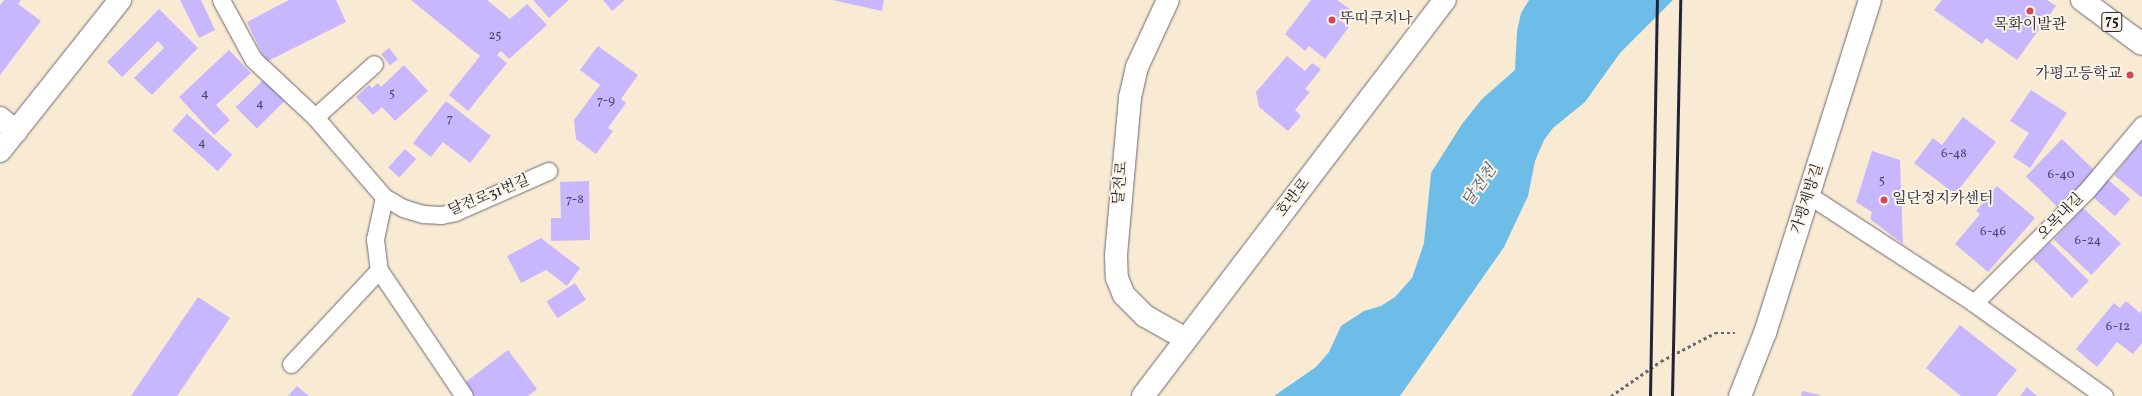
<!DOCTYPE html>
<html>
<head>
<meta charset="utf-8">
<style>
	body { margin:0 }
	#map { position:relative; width:2142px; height:396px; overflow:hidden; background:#f8ead3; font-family:Vollkorn,"Noto Serif KR",serif }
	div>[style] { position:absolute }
	.water>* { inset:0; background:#6ebce8 }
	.building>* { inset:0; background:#c8b7ff; transform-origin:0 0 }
	.path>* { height:2.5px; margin-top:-1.25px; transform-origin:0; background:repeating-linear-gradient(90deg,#6d6870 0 3px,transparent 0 6px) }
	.roads { filter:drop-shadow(0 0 1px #6d6870) drop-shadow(0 0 1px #6d6870) }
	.lane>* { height:17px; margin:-8.5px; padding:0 8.5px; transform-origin:8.5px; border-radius:8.5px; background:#fff }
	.street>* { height:22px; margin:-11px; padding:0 11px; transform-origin:11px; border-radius:11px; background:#fff }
	.secondary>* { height:22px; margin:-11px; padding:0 11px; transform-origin:11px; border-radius:11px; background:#fff }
	.primary>* { height:22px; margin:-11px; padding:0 11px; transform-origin:11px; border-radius:11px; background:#fff }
	.rail>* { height:3px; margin:-1.5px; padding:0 1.5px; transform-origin:1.5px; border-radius:1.5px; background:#22223b }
	.dots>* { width:11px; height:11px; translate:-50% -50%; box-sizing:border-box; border:2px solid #fcf5e5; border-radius:50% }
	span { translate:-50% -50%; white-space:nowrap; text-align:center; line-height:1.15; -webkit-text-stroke:4px #fcf5e5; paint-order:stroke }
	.number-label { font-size:13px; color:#4c476c }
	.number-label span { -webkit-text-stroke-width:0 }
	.shield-label span { padding:1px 3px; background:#fcf5e5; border:1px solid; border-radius:3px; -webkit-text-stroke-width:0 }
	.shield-label { font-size:14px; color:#22223b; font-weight:700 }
	.poi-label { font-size:15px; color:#22223b }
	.left { translate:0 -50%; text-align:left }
	.right { translate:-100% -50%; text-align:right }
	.street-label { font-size:15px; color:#22223b }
	.water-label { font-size:16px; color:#3d5878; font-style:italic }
</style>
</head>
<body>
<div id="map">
	<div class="water">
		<i style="clip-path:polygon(1529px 0,1673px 0,1620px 53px,1585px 102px,1553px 128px,1544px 140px,1535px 161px,1528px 196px,1504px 247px,1400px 396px,1274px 396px,1316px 367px,1329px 352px,1341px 326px,1364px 311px,1381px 306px,1395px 297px,1412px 278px,1424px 243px,1431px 173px,1462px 124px,1482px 99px,1515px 70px,1517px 31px,1521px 13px)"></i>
	</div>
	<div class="building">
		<i style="clip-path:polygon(4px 0,21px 0,18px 4px,41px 21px,0 75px,0 5px)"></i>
		<i style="clip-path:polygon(180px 0,201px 0,215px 30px,199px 38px)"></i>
		<i style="clip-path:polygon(289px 0,336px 0,346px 22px,266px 62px,247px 22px)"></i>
		<i style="clip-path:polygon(411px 0,487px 0,510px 19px,527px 4px,547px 25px,509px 59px,501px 51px,497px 55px,507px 63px,468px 111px,449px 95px,480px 56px)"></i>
		<i style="clip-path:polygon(533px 0,569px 0,549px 18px)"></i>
		<i style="clip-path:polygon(603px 0,625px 0,612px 11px)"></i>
		<i style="clip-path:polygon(832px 0,884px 0,882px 11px)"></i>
		<i style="clip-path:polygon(1311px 0,1337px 0,1351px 10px,1342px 22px,1349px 27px,1325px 59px,1309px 46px,1305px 51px,1285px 34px)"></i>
		<i style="clip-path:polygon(1942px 0,2047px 0,2056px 6px,2017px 60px,1986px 38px,1982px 44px,1934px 10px)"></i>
		<i style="clip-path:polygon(159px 9px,198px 48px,152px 95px,134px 78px,164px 48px,158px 41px,122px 77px,107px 62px)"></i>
		<i style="clip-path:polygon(598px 46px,638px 75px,621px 99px,626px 103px,608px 128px,613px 131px,596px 154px,576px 139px,574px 120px,600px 85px,580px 70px)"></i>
		<i style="left:389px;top:48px;width:14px;height:10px;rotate:51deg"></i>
		<i style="clip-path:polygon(229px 50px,251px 73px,216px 105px,230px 120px,214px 135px,179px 97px)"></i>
		<i style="clip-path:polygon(1287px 56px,1305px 71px,1312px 63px,1321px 69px,1305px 89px,1310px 92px,1295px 110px,1301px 116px,1288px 131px,1259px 107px,1256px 92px)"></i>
		<i style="clip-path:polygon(404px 65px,428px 91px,395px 121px,382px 107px,373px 115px,356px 97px,369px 85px,372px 88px,378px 83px,381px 87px)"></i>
		<i style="left:264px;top:79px;width:30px;height:40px;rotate:45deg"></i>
		<i style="clip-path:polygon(2031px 90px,2067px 113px,2030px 168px,2013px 157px,2029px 133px,2010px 121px)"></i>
		<i style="clip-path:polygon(446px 101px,491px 136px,470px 163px,443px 142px,431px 157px,413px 143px)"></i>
		<i style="left:187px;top:114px;width:61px;height:22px;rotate:42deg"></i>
		<i style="clip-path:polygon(1963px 117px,1996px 142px,1955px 194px,1914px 163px,1933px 138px,1942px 145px)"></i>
		<i style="left:2062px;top:139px;width:49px;height:52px;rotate:44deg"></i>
		<i style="clip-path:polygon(2142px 140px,2142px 196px,2141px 197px,2114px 175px)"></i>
		<i style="left:405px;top:149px;width:15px;height:25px;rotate:42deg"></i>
		<i style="clip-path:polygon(1872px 151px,1900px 160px,1903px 244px,1870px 219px,1872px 212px,1856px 202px)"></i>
		<i style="left:2106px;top:178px;width:32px;height:23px;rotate:41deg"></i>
		<i style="clip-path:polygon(589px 181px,590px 240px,551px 241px,551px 218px,561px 218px,560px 182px)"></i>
		<i style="clip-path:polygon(1997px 186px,2035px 218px,1988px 272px,1955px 244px,1980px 214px,1976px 211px)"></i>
		<i style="left:2083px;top:208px;width:52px;height:43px;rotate:43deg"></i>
		<i style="clip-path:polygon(541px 238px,580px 268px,567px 286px,546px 270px,521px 283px,507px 256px)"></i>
		<i style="left:2050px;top:242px;width:55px;height:24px;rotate:45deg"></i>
		<i style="left:575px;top:283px;width:20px;height:34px;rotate:57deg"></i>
		<i style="clip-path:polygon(198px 297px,230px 318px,177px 396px,131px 396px)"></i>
		<i style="clip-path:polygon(2126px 301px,2140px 313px,2142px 310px,2142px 343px,2133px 354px,2117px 342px,2097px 367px,2076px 349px,2114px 303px,2120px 308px)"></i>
		<i style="clip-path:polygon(1960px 325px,2017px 370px,1996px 396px,1961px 396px,1926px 368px)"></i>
		<i style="clip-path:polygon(508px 350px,537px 389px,528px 396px,472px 396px,463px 384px)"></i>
		<i style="clip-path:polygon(297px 386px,309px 396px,288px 396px)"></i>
		<i style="clip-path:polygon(2027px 387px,2037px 396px,2020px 396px)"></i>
		<i style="clip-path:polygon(1802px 391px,1820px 395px,1820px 396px,1801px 396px)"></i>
	</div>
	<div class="path">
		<i style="left:1611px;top:396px;width:61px;rotate:-35deg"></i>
		<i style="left:1661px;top:361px;width:61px;rotate:-27.4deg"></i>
		<i style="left:1715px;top:333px;width:20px"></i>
	</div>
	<div class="roads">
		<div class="lane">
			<i style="left:221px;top:0;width:67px;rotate:61.5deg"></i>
			<i style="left:253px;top:59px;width:85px;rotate:43.1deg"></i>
			<i style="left:315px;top:117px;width:106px;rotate:49.2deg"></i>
			<i style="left:384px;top:197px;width:43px;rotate:102.1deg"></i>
			<i style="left:375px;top:239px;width:31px;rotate:83deg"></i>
			<i style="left:379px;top:270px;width:152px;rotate:56deg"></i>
			<i style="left:315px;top:117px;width:79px;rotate:-41.9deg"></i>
			<i style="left:1810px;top:196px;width:196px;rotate:33.1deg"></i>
			<i style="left:1974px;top:303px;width:160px;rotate:35.6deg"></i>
			<i style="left:384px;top:197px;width:22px;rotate:30deg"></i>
			<i style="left:403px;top:208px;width:21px;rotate:17deg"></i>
			<i style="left:423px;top:214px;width:18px;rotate:3deg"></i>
			<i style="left:441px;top:215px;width:14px;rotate:-12deg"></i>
			<i style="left:455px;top:212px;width:102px;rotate:-23.8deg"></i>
			<i style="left:1974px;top:303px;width:161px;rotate:-45deg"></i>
			<i style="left:2088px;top:189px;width:84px;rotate:-49.8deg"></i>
			<i style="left:291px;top:364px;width:129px;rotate:-46.9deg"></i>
		</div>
		<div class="street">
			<i style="left:1168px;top:0;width:74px;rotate:114.8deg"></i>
			<i style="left:1137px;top:67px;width:32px;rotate:103deg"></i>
			<i style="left:1130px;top:98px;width:158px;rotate:95.1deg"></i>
			<i style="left:1116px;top:255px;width:23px;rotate:88deg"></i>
			<i style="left:1117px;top:278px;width:18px;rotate:68deg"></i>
			<i style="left:1124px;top:295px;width:30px;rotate:45deg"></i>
			<i style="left:1145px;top:316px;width:47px;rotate:29.3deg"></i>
			<i style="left:0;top:118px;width:21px;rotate:39deg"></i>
			<i style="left:0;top:151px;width:193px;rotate:-51.5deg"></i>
			<i style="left:1143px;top:396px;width:498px;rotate:-52.7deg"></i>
		</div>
		<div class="secondary">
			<i style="left:1740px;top:396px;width:68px;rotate:-68.4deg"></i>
			<i style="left:1765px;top:333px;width:349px;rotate:-72.5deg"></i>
		</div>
		<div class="primary">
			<i style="left:2082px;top:0;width:74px;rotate:36.3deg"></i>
		</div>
	</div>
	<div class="rail">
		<i style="left:1650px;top:396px;width:396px;rotate:-89deg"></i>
		<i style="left:1672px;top:396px;width:396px;rotate:-88.8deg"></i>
	</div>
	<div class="dots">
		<i style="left:2030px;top:11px;background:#d1495b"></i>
		<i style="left:1332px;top:20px;background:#d1495b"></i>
		<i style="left:2130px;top:75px;background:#d1495b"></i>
		<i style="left:1884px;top:200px;background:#d1495b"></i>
	</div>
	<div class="number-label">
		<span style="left:495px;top:36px">25</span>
		<span style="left:205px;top:94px">4</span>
		<span style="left:392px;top:94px">5</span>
		<span style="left:606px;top:101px">7-9</span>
		<span style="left:260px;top:104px">4</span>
		<span style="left:450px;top:119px">7</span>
		<span style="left:202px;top:143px">4</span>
		<span style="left:1954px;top:154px">6-48</span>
		<span style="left:2061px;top:175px">6-40</span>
		<span style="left:1882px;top:181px">5</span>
		<span style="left:575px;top:200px">7-8</span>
		<span style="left:1993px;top:232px">6-46</span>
		<span style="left:2088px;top:241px">6-24</span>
		<span style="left:2118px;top:327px">6-12</span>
	</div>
	<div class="shield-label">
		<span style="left:2112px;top:22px">75</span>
	</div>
	<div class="poi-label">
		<span class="left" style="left:1340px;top:20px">뚜띠쿠치나</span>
		<span style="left:2030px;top:26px">목화이발관</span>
		<span class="right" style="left:2122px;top:75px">가평고등학교</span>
		<span class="left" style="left:1892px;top:200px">일단정지카센터</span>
	</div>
	<div class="street-label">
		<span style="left:1121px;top:183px;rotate:-85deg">달전로</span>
		<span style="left:489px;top:196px;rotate:-22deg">달전로31번길</span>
		<span style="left:1294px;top:198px;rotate:-52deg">호반로</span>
		<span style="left:1808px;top:199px;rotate:-72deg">가평제방길</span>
		<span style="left:2061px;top:217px;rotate:-46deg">오목내길</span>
	</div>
	<div class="water-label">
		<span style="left:1480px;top:186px;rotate:-55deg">달전천</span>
	</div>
</div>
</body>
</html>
